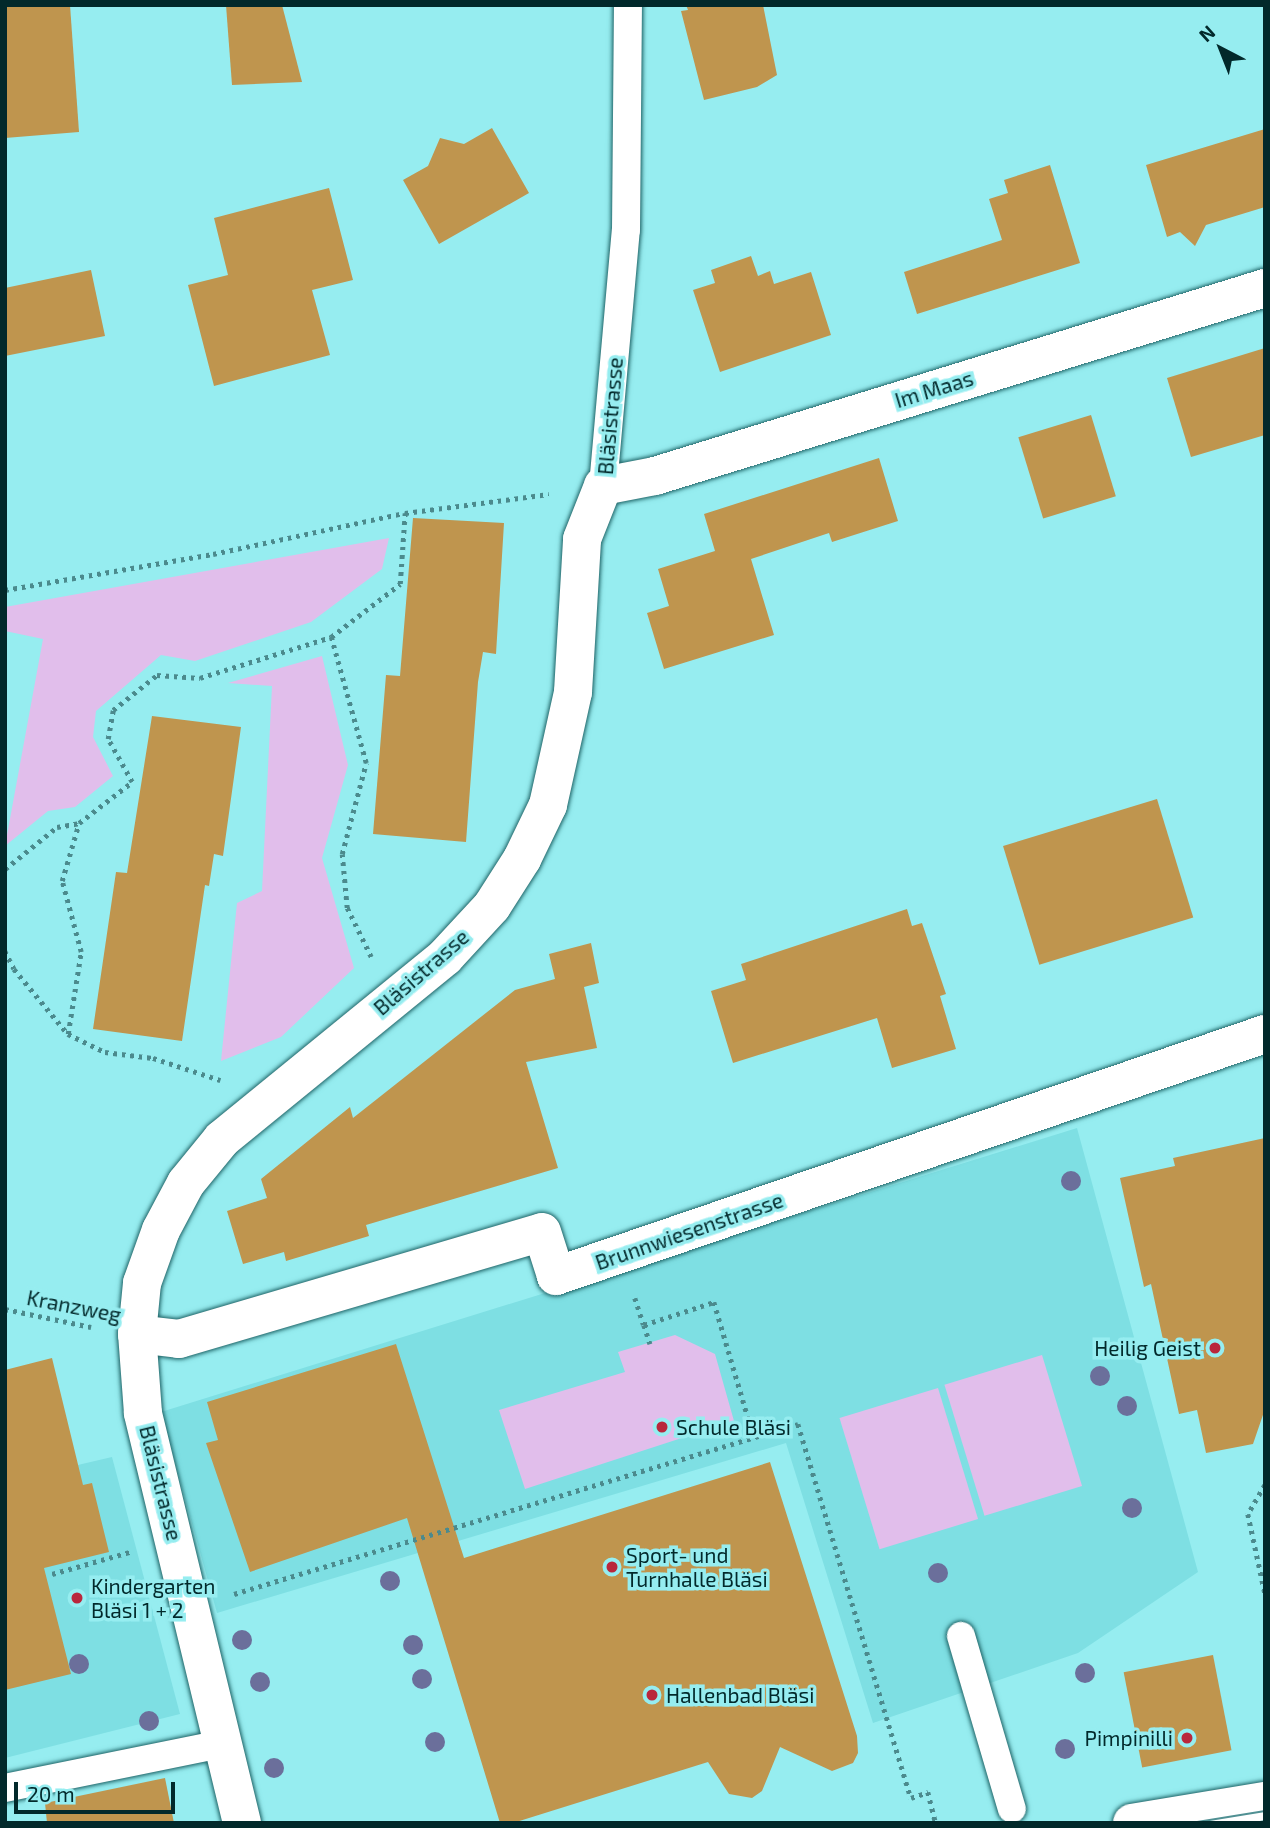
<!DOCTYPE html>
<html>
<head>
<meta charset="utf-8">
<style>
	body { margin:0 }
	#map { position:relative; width:1270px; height:1828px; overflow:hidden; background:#96edf0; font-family:"Exo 2",sans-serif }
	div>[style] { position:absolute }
	.built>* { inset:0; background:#7edfe3 }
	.green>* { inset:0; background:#e1beeb; transform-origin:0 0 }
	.building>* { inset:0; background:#bf954e; transform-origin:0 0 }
	.path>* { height:4.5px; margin-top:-2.25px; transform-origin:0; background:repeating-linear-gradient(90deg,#4b8a8d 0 3.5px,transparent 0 8.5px) }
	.roads { filter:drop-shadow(0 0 2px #1f6467) drop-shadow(0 0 2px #1f6467) }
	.lane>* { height:28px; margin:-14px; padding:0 14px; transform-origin:14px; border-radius:14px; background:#fff }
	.street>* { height:38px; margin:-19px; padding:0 19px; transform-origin:19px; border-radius:19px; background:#fff }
	.tram>* { height:2px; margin:-1px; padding:0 1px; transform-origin:1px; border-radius:1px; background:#509093 }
	.trees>* { width:20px; height:20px; margin:-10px; border-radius:50%; background:#6b6f9b }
	.dots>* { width:19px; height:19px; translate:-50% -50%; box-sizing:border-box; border:4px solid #96edf0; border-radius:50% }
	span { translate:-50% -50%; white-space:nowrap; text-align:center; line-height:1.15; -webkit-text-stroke:7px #96edf0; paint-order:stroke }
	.street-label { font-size:21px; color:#02292b }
	.poi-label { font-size:21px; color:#02292b }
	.right { translate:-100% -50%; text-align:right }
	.left { translate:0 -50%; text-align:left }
	.frame { position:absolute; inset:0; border:7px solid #02292b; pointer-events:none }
	.north { position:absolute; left:1186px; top:14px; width:70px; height:70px; -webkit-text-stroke:5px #96edf0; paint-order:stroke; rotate:318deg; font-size:19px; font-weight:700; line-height:28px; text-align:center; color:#02292b }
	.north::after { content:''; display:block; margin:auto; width:24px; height:32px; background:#02292b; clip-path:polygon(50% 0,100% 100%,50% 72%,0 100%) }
	.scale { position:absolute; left:14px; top:1782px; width:161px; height:32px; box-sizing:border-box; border:4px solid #02292b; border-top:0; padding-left:9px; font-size:21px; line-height:24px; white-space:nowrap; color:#02292b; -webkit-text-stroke:5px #96edf0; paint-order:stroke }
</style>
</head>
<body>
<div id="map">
	<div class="built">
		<i style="clip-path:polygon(1077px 1128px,1198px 1572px,1078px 1653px,873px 1723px,786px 1443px,217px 1613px,161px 1412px)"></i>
		<i style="clip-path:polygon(112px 1457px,180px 1714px,5px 1758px,5px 1482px)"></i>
	</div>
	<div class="green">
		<i style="clip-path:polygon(389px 538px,382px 569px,311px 622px,195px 661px,161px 655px,96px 711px,93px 737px,113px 776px,75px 807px,48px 811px,5px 846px,43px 639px,5px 631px,5px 607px)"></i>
		<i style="clip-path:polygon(322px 656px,348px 765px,322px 858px,354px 968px,281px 1037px,221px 1061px,237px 903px,262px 891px,272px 686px,228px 683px)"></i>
		<i style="clip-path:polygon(675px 1335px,715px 1354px,734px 1421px,525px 1489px,499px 1410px,625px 1372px,618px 1352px)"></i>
		<i style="left:1042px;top:1355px;width:137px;height:102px;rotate:73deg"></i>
		<i style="left:938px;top:1388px;width:137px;height:103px;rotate:73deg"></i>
	</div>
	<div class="building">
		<i style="clip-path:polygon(5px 5px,70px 5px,79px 132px,5px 138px)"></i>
		<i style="clip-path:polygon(226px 5px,282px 5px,302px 82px,232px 85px)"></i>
		<i style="clip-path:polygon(686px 5px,763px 5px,777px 75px,757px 87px,704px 100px,681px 11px,688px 10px)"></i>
		<i style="clip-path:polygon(492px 128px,529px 193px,439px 244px,403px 180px,428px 166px,440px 138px,464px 144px)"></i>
		<i style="clip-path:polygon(1265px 129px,1265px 207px,1206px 225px,1195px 246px,1180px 232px,1167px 237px,1146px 165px)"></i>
		<i style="clip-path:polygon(1050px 165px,1080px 263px,917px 314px,904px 272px,1002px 240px,989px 199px,1008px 193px,1004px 180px)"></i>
		<i style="clip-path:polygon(329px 188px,353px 280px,312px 290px,330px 355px,214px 386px,188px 285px,228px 275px,214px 218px)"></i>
		<i style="clip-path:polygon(751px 256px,758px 276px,770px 271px,774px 284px,811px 272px,831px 335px,720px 372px,693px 290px,715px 283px,711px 270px)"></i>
		<i style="clip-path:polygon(91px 270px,105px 336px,5px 356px,5px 288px)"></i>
		<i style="clip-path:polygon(1265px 348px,1265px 435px,1191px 457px,1167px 378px)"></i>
		<i style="left:1091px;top:415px;width:85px;height:76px;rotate:73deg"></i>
		<i style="clip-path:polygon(879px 458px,898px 521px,832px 542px,829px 533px,751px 559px,774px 635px,664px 669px,647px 613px,669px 606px,658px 569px,715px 551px,704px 514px)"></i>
		<i style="clip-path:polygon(413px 518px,504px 523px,496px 654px,483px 652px,478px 682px,466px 842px,373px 834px,386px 675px,400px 676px)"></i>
		<i style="clip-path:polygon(152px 716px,241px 727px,223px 856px,214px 854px,209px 886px,205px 885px,182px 1041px,93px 1029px,116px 872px,127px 873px)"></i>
		<i style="left:1157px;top:799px;width:124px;height:161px;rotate:73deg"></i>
		<i style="clip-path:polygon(907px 909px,912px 926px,922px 923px,946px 994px,940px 996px,956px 1049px,892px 1068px,877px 1018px,733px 1063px,711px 991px,746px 980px,741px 964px)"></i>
		<i style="clip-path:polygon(591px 943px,599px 983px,584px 987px,597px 1048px,526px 1062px,558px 1168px,366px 1225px,369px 1236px,286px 1261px,284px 1252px,243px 1264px,227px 1211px,267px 1198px,261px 1179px,350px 1107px,353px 1118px,515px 990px,555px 979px,549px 954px)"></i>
		<i style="clip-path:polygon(1265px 1138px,1265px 1409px,1253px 1444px,1206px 1453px,1197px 1410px,1179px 1414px,1151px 1284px,1144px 1287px,1120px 1178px,1175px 1166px,1173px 1158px)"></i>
		<i style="clip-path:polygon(396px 1344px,464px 1558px,770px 1462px,857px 1736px,858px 1753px,853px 1763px,832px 1771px,780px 1747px,762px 1791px,752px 1798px,729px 1794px,708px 1762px,513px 1823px,500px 1823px,407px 1518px,250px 1572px,206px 1443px,218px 1440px,207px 1402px)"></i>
		<i style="clip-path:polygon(52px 1358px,83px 1485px,92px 1483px,109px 1552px,44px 1568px,71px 1674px,5px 1690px,5px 1370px)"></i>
		<i style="left:1213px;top:1655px;width:97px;height:91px;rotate:79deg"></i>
		<i style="clip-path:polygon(165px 1778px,174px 1823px,47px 1823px,45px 1803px)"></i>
	</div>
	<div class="path">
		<i style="left:5px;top:590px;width:211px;rotate:-9.8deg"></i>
		<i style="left:213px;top:554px;width:196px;rotate:-12.1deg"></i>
		<i style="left:405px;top:513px;width:145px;rotate:-7.5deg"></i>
		<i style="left:5px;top:869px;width:67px;rotate:-38.9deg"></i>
		<i style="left:57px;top:827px;width:22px;rotate:-10deg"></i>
		<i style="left:79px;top:823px;width:67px;rotate:-37.7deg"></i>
		<i style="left:132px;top:782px;width:49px;rotate:-119.2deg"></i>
		<i style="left:108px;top:739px;width:29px;rotate:-80deg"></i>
		<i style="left:113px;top:710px;width:56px;rotate:-38.5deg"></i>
		<i style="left:157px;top:675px;width:43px;rotate:4deg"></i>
		<i style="left:200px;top:678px;width:137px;rotate:-17.4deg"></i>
		<i style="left:5px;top:951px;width:20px;rotate:63deg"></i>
		<i style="left:14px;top:969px;width:85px;rotate:50.3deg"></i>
		<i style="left:68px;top:1034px;width:41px;rotate:25.9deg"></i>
		<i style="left:105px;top:1052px;width:48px;rotate:7.1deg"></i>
		<i style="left:153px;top:1058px;width:71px;rotate:18.2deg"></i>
		<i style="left:371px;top:957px;width:55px;rotate:-116.1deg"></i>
		<i style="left:347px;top:908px;width:54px;rotate:-95.3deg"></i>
		<i style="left:342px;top:854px;width:94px;rotate:-75.2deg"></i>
		<i style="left:366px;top:763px;width:131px;rotate:-105.5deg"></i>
		<i style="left:331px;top:637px;width:87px;rotate:-37.5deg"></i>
		<i style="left:400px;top:584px;width:71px;rotate:-86deg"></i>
		<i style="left:68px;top:1034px;width:83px;rotate:-81deg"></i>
		<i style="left:81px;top:952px;width:73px;rotate:-105deg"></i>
		<i style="left:62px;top:881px;width:60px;rotate:-73.7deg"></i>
		<i style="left:635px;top:1298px;width:28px;rotate:72deg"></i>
		<i style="left:644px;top:1325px;width:74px;rotate:-18.2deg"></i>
		<i style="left:714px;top:1302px;width:142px;rotate:73.6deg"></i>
		<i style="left:5px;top:1309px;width:88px;rotate:11.8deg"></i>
		<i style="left:644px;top:1325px;width:20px;rotate:72deg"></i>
		<i style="left:1265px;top:1485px;width:34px;rotate:120deg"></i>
		<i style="left:1248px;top:1514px;width:81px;rotate:77.9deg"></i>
		<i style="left:52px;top:1574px;width:81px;rotate:-15.8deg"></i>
		<i style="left:234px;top:1594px;width:589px;rotate:-16.77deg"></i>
		<i style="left:798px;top:1424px;width:391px;rotate:73.2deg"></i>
		<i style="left:911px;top:1798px;width:18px;rotate:-19deg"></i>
		<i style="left:928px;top:1792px;width:32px;rotate:76deg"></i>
	</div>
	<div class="roads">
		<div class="lane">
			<i style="left:603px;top:486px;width:257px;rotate:-84.9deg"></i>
			<i style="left:626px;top:230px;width:225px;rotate:-89.5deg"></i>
			<i style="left:961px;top:1636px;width:180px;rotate:73.6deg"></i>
			<i style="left:5px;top:1788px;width:220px;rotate:-11.5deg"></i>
		</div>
		<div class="street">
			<i style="left:137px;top:1334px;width:42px;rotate:6.8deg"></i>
			<i style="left:179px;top:1339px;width:378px;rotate:-16.4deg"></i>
			<i style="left:542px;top:1232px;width:46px;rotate:72.3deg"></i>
			<i style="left:556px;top:1276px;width:749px;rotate:-18.85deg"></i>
			<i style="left:242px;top:1823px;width:422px;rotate:-103.6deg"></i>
			<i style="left:143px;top:1413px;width:79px;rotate:-94.3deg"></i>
			<i style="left:137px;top:1334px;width:51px;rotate:-84.4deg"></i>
			<i style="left:142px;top:1283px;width:56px;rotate:-70.3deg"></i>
			<i style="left:161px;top:1230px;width:53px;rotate:-62deg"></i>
			<i style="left:186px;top:1183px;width:57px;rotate:-50.7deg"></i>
			<i style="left:222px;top:1139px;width:288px;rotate:-39.2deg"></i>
			<i style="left:445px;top:957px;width:69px;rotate:-47.3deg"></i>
			<i style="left:492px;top:906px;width:56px;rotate:-57.4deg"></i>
			<i style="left:522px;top:859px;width:60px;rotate:-64.3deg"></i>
			<i style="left:548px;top:805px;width:116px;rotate:-77.5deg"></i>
			<i style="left:573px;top:692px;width:153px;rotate:-86.6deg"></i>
			<i style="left:582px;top:539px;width:57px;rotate:-68.4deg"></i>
			<i style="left:603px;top:486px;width:53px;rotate:-10.9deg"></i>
			<i style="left:655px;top:476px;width:638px;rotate:-17.13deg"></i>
			<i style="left:1132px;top:1823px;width:135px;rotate:-9.4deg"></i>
		</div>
	</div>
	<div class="tram">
		<i style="left:1191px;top:1823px;width:75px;rotate:-9.2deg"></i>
	</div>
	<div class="trees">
		<i style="left:1071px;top:1181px"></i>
		<i style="left:1100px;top:1376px"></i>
		<i style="left:1127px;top:1406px"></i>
		<i style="left:1132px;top:1508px"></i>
		<i style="left:938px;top:1573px"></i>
		<i style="left:390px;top:1581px"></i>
		<i style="left:242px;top:1640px"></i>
		<i style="left:413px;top:1645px"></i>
		<i style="left:79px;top:1664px"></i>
		<i style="left:1085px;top:1673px"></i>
		<i style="left:422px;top:1679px"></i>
		<i style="left:260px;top:1682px"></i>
		<i style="left:149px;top:1721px"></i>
		<i style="left:435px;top:1742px"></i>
		<i style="left:1065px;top:1749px"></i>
		<i style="left:274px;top:1768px"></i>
	</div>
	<div class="dots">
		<i style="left:1215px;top:1348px;background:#b9273c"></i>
		<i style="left:662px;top:1427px;background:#b9273c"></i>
		<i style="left:612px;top:1567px;background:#b9273c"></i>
		<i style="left:77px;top:1598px;background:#b9273c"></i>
		<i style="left:652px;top:1695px;background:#b9273c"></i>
		<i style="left:1187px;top:1738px;background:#b9273c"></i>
	</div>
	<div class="street-label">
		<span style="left:934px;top:389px;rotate:-17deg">Im Maas</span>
		<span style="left:610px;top:416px;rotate:-85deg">Bläsistrasse</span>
		<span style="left:421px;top:972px;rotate:-41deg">Bläsistrasse</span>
		<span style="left:689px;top:1231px;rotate:-19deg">Brunnwiesenstrasse</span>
		<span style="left:74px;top:1306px;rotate:11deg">Kranzweg</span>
		<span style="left:161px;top:1483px;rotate:76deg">Bläsistrasse</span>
	</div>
	<div class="poi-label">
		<span class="right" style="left:1201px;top:1348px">Heilig Geist</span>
		<span class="left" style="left:676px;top:1427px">Schule Bläsi</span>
		<span class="left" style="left:626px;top:1567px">Sport- und<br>Turnhalle Bläsi</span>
		<span class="left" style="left:91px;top:1598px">Kindergarten<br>Bläsi 1 + 2</span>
		<span class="left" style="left:666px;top:1695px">Hallenbad Bläsi</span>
		<span class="right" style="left:1173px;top:1738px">Pimpinilli</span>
	</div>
	<div class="frame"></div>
	<div class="north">N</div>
	<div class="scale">20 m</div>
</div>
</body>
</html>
